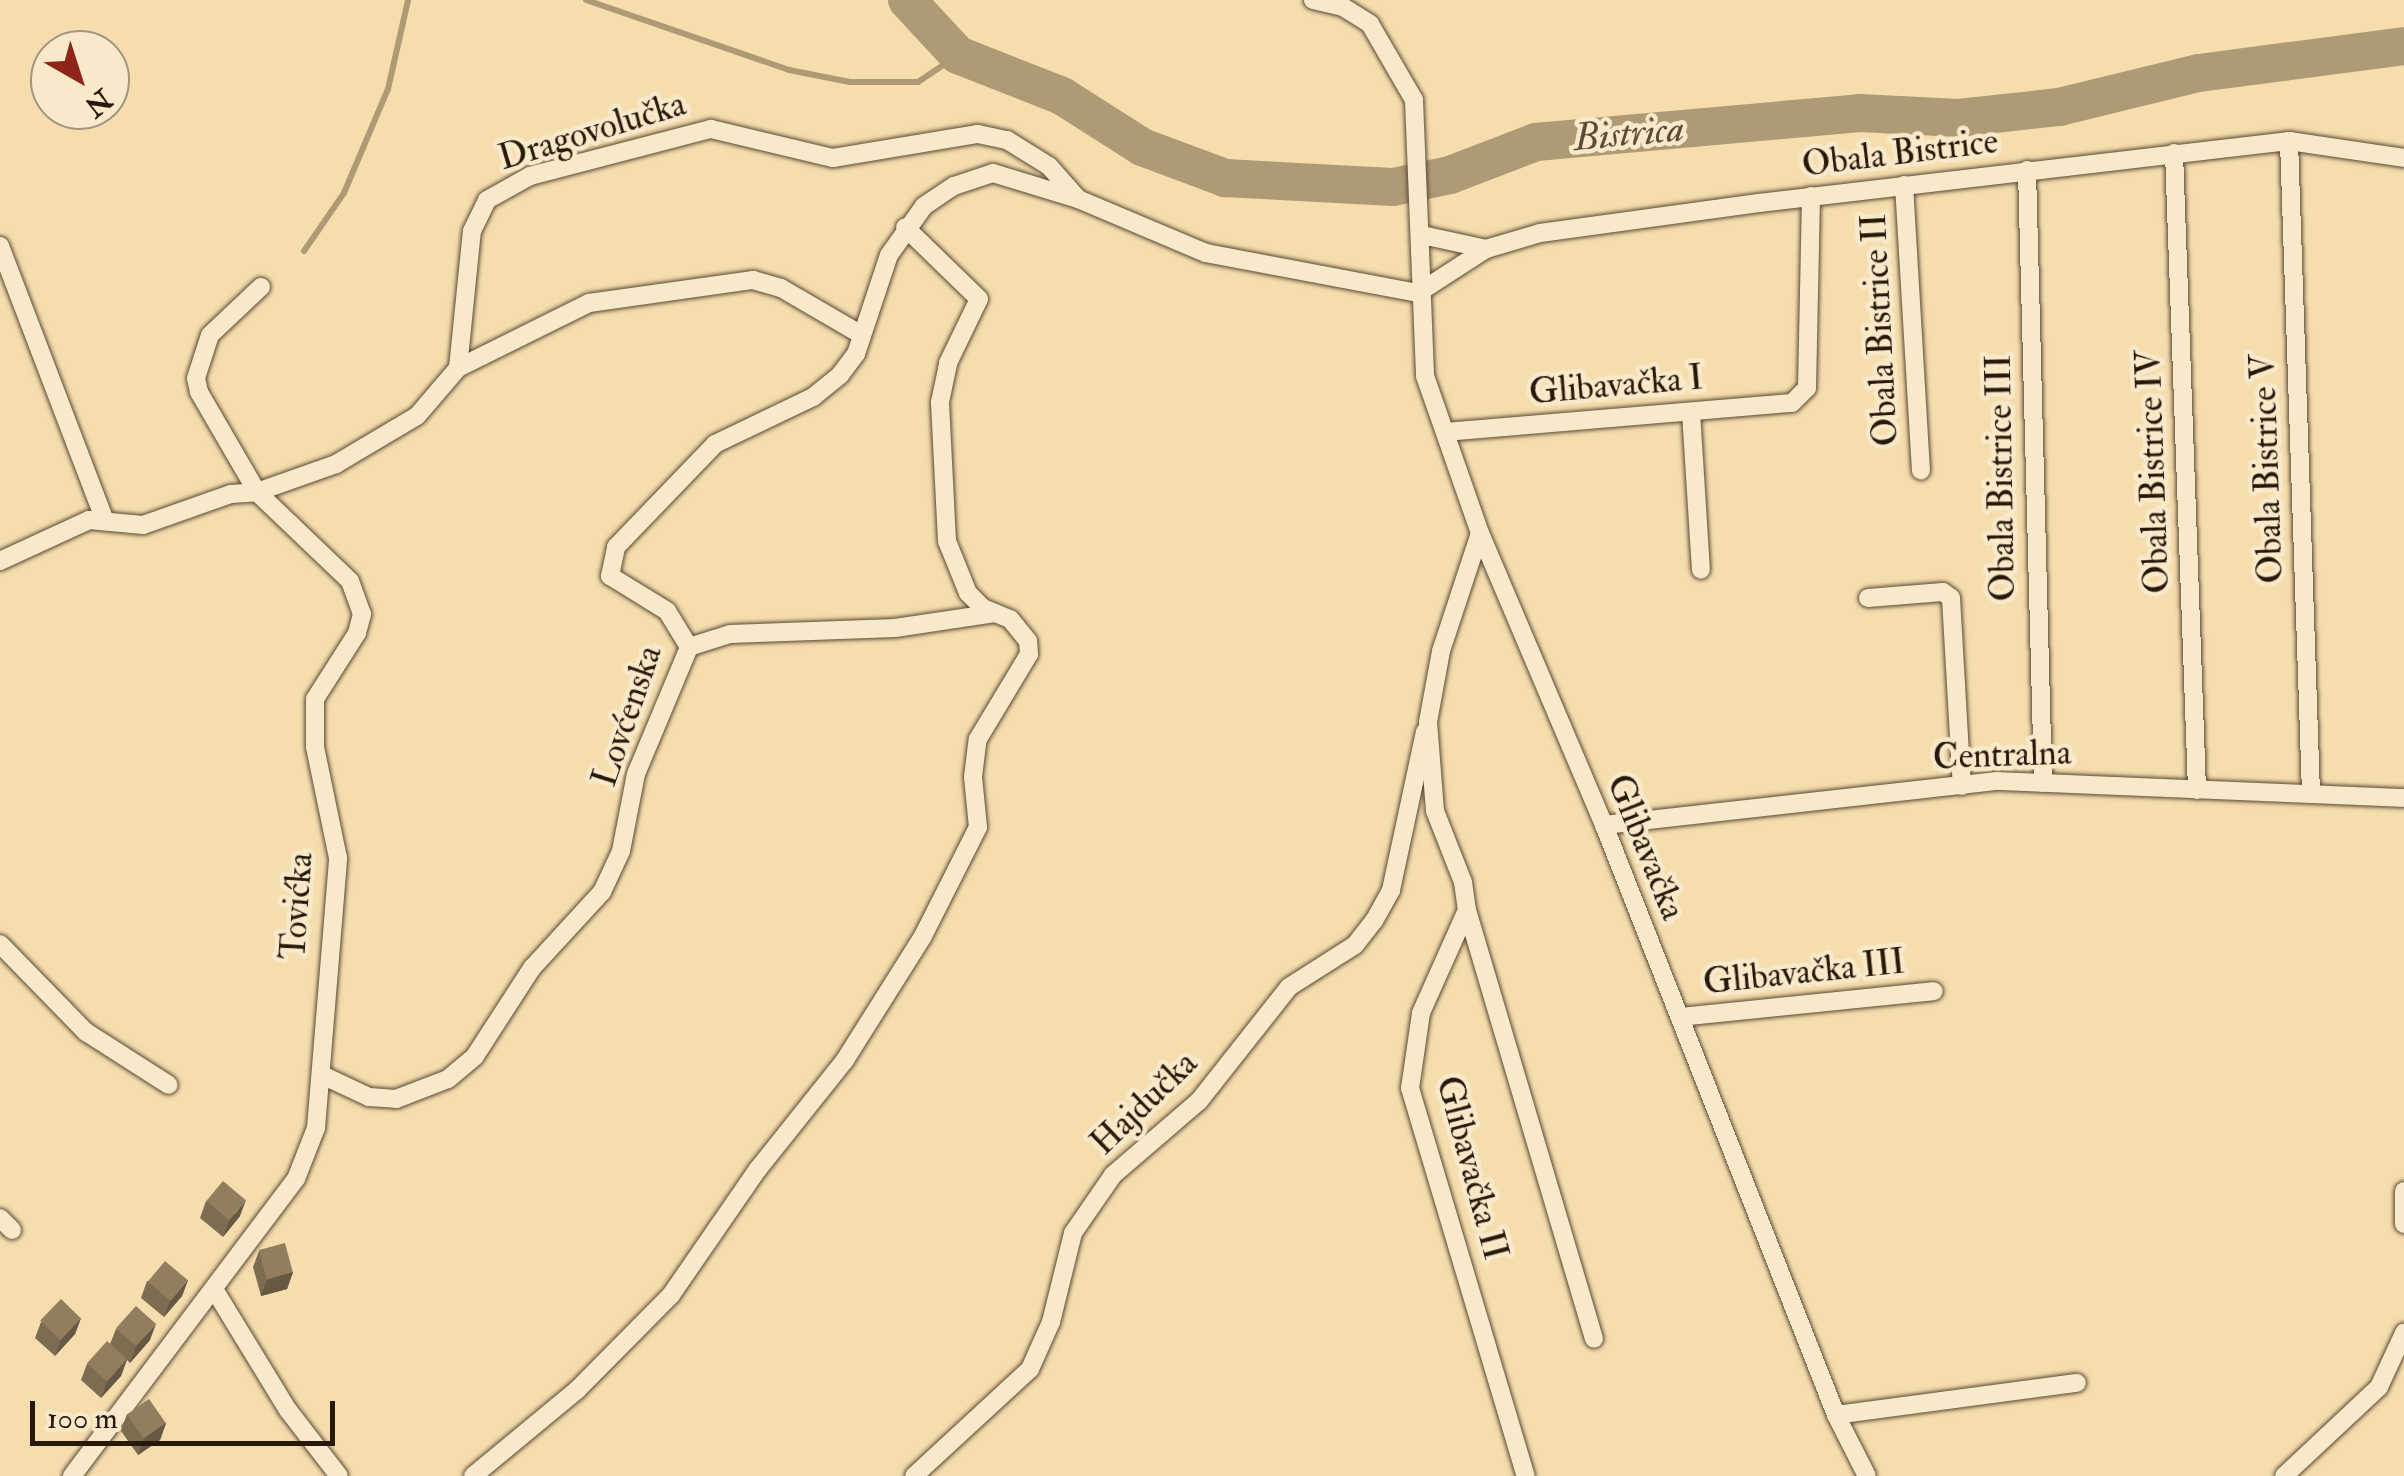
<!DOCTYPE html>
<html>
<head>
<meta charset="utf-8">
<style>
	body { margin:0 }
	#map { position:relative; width:2404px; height:1476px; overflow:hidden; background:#f5ddae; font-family:"IM FELL Double Pica",serif }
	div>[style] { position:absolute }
	.stream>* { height:6px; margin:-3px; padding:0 3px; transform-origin:3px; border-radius:3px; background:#af9a76 }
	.river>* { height:38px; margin:-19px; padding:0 19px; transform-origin:19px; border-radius:19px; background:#af9a76 }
	.roads { filter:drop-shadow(0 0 2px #5a4932) drop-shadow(0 0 2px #5a4932) }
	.minor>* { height:18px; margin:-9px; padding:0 9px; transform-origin:9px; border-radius:9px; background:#f8e9ca }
	.wall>* { inset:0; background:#7e6c52 }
	.shaded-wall>* { inset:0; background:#665842 }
	.building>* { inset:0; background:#927e5f; transform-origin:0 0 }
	span { translate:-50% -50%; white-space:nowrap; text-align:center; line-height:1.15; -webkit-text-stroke:9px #f8e9ca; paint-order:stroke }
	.street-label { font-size:35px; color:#271809 }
	.water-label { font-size:38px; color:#5d4c35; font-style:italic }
	.north { position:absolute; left:30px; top:30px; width:100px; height:100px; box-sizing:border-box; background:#f8e9ca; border:2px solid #a4957d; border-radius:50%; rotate:141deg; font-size:28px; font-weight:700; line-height:40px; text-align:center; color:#271809 }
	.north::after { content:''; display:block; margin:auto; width:35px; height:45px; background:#8f2418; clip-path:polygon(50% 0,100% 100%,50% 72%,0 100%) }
	.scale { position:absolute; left:30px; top:1401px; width:305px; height:45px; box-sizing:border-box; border:5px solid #271809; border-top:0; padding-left:12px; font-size:30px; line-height:35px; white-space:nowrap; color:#271809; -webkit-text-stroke:8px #f8e9ca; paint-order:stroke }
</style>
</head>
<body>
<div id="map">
	<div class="stream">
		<i style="left:586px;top:0;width:215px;rotate:19deg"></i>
		<i style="left:789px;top:70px;width:62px;rotate:11.1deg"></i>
		<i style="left:850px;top:82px;width:68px"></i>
		<i style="left:918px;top:82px;width:48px;rotate:-34deg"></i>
		<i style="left:304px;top:251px;width:70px;rotate:-55.4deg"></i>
		<i style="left:344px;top:193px;width:113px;rotate:-67.1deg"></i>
		<i style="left:388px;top:89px;width:91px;rotate:-77.3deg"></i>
	</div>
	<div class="river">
		<i style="left:907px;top:0;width:75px;rotate:47.2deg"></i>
		<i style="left:958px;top:55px;width:112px;rotate:21.5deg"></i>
		<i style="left:1062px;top:96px;width:95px;rotate:32.5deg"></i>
		<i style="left:1142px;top:147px;width:89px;rotate:20.5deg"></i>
		<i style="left:1225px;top:178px;width:168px;rotate:3.1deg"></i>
		<i style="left:1393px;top:187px;width:58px;rotate:-11.9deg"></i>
		<i style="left:1450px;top:175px;width:92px;rotate:-21deg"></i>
		<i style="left:1536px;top:142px;width:325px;rotate:-5.1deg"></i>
		<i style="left:1860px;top:113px;width:98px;rotate:2.9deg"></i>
		<i style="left:1958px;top:118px;width:102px;rotate:-6.2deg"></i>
		<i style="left:2059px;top:107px;width:144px;rotate:-13.7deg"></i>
		<i style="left:2199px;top:73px;width:207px;rotate:-7.5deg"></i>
	</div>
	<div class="roads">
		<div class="minor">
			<i style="left:1313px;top:0;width:31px;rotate:13deg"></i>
			<i style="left:1343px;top:7px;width:32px;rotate:32deg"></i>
			<i style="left:1370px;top:24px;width:88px;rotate:59.9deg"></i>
			<i style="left:1414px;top:100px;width:276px;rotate:87.7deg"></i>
			<i style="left:1425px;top:376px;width:166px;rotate:70.7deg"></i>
			<i style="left:1480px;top:533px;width:317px;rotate:67deg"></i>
			<i style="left:1604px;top:825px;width:634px;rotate:68.53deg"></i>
			<i style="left:1836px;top:1415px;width:68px;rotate:63.1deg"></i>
			<i style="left:2289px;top:141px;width:653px;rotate:88.07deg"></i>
			<i style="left:2174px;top:153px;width:637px;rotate:87.93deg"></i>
			<i style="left:2027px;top:170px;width:613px;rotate:88.5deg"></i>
			<i style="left:1904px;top:185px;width:286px;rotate:86.6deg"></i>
			<i style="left:1422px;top:235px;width:66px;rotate:12.3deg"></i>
			<i style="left:0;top:246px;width:292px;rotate:69.1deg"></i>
			<i style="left:1418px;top:293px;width:81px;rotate:-32.9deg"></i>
			<i style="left:1486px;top:249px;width:56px;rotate:-16.5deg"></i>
			<i style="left:1540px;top:233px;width:221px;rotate:-7.8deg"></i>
			<i style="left:1759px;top:203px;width:534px;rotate:-6.67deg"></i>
			<i style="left:2289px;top:141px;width:116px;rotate:8.4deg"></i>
			<i style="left:458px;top:368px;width:146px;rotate:-26.4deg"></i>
			<i style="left:589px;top:303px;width:166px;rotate:-8deg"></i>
			<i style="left:753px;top:280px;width:29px;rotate:16deg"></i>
			<i style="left:781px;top:288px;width:91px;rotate:30.2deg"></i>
			<i style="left:1691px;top:412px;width:158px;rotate:86.4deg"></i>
			<i style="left:1445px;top:432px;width:348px;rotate:-4.8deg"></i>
			<i style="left:1792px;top:403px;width:21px;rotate:-45deg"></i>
			<i style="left:1807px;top:388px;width:192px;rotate:-88.8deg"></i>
			<i style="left:1480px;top:533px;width:124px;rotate:108.3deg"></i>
			<i style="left:1441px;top:651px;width:72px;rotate:100.4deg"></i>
			<i style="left:1428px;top:722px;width:89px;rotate:85.5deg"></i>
			<i style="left:1435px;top:811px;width:76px;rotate:68.5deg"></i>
			<i style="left:1463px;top:882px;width:28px;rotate:82deg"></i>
			<i style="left:1467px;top:910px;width:113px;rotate:114.1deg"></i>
			<i style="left:1421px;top:1013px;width:76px;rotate:98.3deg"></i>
			<i style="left:1410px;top:1088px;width:405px;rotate:73.4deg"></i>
			<i style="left:0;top:561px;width:98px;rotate:-24.7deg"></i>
			<i style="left:89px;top:520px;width:54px;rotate:5.3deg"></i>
			<i style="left:143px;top:525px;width:93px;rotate:-19.4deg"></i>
			<i style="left:231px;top:494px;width:26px;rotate:-4deg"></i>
			<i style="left:257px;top:492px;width:84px;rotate:-19.5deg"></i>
			<i style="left:336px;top:464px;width:94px;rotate:-30.7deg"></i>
			<i style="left:417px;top:416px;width:63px;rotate:-49.5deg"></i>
			<i style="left:458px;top:368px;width:138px;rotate:-84.2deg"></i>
			<i style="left:472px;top:231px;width:34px;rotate:-64deg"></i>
			<i style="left:487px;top:200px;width:49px;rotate:-29.2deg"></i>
			<i style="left:530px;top:176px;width:187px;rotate:-14.6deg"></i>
			<i style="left:711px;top:129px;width:125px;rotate:13.4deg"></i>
			<i style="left:833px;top:158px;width:147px;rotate:-9.4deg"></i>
			<i style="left:978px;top:134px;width:30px;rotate:12deg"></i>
			<i style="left:1007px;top:140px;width:49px;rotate:31.8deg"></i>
			<i style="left:1049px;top:166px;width:44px;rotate:48.7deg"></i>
			<i style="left:1078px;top:199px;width:139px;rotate:22.9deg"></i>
			<i style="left:1206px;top:253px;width:216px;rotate:10.7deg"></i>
			<i style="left:1868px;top:598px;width:75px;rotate:-4.6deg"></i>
			<i style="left:1943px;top:592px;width:10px;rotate:37deg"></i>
			<i style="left:1951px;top:598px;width:188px;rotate:86.7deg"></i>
			<i style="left:689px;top:647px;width:43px;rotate:-17.6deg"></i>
			<i style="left:730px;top:634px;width:165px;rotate:-2.1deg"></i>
			<i style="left:895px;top:628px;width:101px;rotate:-8.5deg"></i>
			<i style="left:1604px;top:825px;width:396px;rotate:-6.4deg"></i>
			<i style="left:1998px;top:781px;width:406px;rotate:2.4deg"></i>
			<i style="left:1467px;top:910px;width:447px;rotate:73.5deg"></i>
			<i style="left:0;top:944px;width:123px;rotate:45.7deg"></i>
			<i style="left:86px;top:1032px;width:98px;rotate:32.6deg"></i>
			<i style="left:1680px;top:1017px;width:255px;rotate:-5.8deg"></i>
			<i style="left:322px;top:1075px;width:52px;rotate:25.1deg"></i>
			<i style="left:369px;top:1097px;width:27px;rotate:4deg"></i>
			<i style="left:396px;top:1099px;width:56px;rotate:-21deg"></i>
			<i style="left:448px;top:1079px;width:35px;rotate:-40deg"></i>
			<i style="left:475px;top:1056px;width:105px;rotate:-57.1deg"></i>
			<i style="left:532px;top:968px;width:103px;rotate:-47.4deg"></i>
			<i style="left:602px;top:892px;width:45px;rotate:-65.1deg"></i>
			<i style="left:621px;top:851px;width:78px;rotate:-79deg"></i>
			<i style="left:636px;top:774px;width:138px;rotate:-67.3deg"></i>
			<i style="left:689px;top:647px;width:42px;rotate:-121.4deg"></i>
			<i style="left:667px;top:611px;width:67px;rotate:-148.4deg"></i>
			<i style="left:610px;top:576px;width:30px;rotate:-78deg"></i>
			<i style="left:616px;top:547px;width:143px;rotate:-46.1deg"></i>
			<i style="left:715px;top:444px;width:109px;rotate:-25.6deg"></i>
			<i style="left:813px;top:397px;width:35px;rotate:-39deg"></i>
			<i style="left:840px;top:375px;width:26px;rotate:-53deg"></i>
			<i style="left:856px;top:354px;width:104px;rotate:-71.6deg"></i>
			<i style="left:889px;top:255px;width:60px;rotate:-54.5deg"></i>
			<i style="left:924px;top:206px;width:36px;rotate:-34deg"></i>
			<i style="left:954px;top:186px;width:41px;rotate:-18.4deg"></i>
			<i style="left:993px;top:173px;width:89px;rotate:17deg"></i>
			<i style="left:2404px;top:1191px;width:33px;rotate:90deg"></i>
			<i style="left:0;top:1218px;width:17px;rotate:45deg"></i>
			<i style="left:214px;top:1289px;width:142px;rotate:58.6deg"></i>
			<i style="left:288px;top:1410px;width:83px;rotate:52.3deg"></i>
			<i style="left:1836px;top:1415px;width:243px;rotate:-7.6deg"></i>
			<i style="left:72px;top:1476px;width:372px;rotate:-53deg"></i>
			<i style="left:296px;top:1179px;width:55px;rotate:-68.6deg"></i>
			<i style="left:316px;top:1128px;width:271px;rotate:-85.3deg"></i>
			<i style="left:338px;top:858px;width:113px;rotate:-101.7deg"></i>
			<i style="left:315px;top:747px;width:48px;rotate:-90deg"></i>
			<i style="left:315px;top:699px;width:78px;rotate:-57.5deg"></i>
			<i style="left:357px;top:633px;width:20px;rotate:-75deg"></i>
			<i style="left:362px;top:614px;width:35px;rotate:-110deg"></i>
			<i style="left:350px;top:581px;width:129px;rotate:-136.3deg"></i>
			<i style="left:257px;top:492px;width:116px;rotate:-120.1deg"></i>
			<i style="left:199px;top:392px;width:14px;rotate:-102deg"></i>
			<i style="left:196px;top:378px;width:45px;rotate:-72deg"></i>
			<i style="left:210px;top:335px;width:70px;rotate:-43.3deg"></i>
			<i style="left:473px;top:1476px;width:135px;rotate:-39.6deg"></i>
			<i style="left:577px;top:1390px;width:134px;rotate:-45.3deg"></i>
			<i style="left:671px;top:1295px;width:153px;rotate:-55.4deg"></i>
			<i style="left:758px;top:1169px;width:139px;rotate:-51.4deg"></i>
			<i style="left:845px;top:1060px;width:146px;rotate:-57.8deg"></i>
			<i style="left:923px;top:936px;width:122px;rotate:-63.2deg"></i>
			<i style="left:978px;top:827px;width:50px;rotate:-95.7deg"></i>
			<i style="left:973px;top:777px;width:38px;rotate:-83deg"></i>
			<i style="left:978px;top:739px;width:99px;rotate:-59deg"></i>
			<i style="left:1029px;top:654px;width:13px;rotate:-94deg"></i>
			<i style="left:1028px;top:641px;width:28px;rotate:-129deg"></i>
			<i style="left:1010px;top:619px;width:29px;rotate:-158deg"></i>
			<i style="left:983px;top:608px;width:21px;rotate:-135deg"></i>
			<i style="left:968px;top:593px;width:56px;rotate:-112deg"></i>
			<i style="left:947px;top:541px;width:139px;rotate:-92.9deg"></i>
			<i style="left:940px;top:402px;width:40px;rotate:-78deg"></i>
			<i style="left:948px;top:363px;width:71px;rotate:-64.2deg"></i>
			<i style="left:979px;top:299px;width:103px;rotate:-135.8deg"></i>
			<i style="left:914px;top:1476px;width:158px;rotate:-42.7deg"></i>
			<i style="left:1030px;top:1369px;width:51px;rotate:-65.9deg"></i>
			<i style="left:1051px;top:1322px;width:92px;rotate:-76.1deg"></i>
			<i style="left:1073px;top:1233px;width:70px;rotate:-55.4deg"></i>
			<i style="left:1113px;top:1175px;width:113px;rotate:-40.7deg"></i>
			<i style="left:1199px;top:1101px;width:145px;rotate:-51.7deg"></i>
			<i style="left:1289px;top:987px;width:78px;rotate:-32.5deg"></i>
			<i style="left:1355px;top:945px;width:31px;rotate:-52deg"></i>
			<i style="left:1374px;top:921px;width:35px;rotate:-61deg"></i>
			<i style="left:1391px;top:890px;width:162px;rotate:-77.9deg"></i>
			<i style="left:2284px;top:1476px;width:130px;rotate:-43.1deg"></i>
			<i style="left:2379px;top:1387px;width:60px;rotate:-65.2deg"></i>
		</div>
	</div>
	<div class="wall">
		<i style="clip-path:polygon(206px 1201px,240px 1216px,223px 1237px,200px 1218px)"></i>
		<i style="clip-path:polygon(259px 1251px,293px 1272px,287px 1289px,261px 1296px,253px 1267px)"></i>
		<i style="clip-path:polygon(188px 1280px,182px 1296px,164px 1317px,141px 1298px,147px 1281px)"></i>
		<i style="clip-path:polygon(81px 1318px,75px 1334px,55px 1356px,35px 1338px,41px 1322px)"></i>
		<i style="clip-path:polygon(116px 1329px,150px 1340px,130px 1363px,127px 1360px,121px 1376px,101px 1398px,81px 1380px,87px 1364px,110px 1344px)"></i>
		<i style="clip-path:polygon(127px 1414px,166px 1423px,160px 1440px,138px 1455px,121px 1431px)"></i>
	</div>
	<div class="shaded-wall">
		<i style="clip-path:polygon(246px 1200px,240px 1216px,223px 1237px,229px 1221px)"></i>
		<i style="clip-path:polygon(293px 1272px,287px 1289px,261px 1296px,267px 1280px)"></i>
		<i style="clip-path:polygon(188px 1280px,182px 1296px,164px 1317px,170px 1301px)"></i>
		<i style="clip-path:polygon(81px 1318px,75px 1334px,55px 1356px,61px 1340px)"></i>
		<i style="clip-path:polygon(156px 1324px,150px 1340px,130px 1363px,136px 1346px)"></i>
		<i style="clip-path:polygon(127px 1359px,121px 1376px,101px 1398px,107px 1382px)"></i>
		<i style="clip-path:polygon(166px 1423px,160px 1440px,138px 1455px,144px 1439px)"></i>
	</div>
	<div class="building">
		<i style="left:223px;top:1181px;width:30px;height:26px;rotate:40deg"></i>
		<i style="left:285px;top:1243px;width:30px;height:27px;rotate:75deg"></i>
		<i style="left:165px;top:1261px;width:30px;height:27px;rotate:40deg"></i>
		<i style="left:61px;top:1299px;width:28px;height:30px;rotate:44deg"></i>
		<i style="left:136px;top:1306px;width:27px;height:30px;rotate:42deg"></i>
		<i style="left:107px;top:1341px;width:27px;height:30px;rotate:42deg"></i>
		<i style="left:149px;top:1399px;width:29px;height:27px;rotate:55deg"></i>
	</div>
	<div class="street-label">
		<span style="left:592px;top:131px;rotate:-17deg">Dragovolučka</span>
		<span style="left:1900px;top:153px;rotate:-7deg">Obala Bistrice</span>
		<span style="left:1880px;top:330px;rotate:-93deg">Obala Bistrice II</span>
		<span style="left:1616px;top:385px;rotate:-5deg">Glibavačka I</span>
		<span style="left:2267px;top:469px;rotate:-92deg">Obala Bistrice V</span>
		<span style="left:2153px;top:472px;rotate:-92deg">Obala Bistrice IV</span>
		<span style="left:2001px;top:478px;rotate:-91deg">Obala Bistrice III</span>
		<span style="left:627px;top:716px;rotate:-71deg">Lovćenska</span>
		<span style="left:2002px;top:755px;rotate:-2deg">Centralna</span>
		<span style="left:1646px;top:847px;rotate:68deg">Glibavačka</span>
		<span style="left:297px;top:906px;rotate:-86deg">Tovićka</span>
		<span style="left:1804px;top:972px;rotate:-6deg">Glibavačka III</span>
		<span style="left:1144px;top:1103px;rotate:-44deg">Hajdučka</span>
		<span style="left:1472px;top:1168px;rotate:75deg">Glibavačka II</span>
	</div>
	<div class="water-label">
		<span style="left:1629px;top:134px;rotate:-5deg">Bistrica</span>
	</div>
	<div class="north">N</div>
	<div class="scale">100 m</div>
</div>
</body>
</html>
